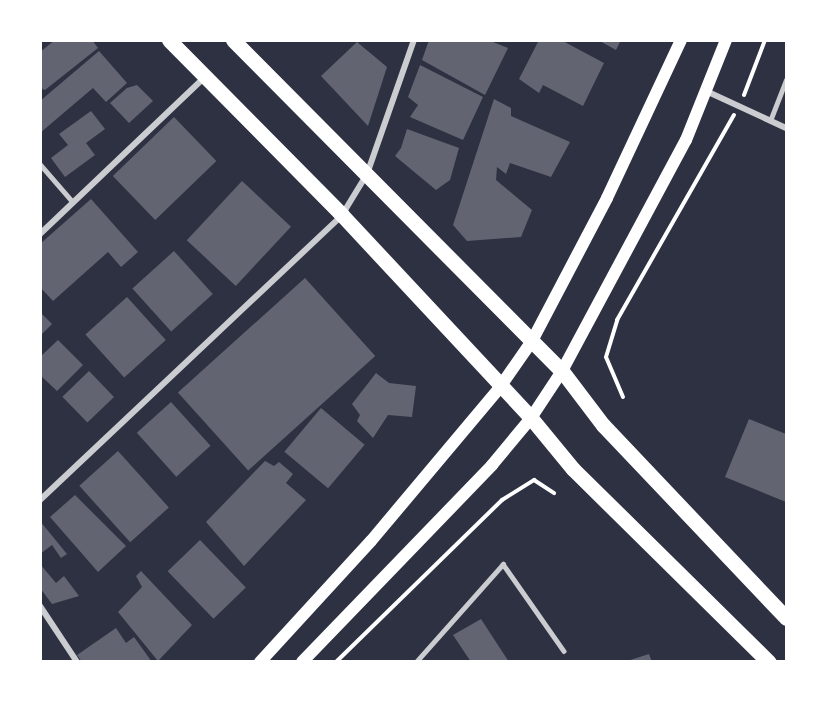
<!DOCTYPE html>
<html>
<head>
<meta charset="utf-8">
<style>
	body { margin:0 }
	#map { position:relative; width:827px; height:702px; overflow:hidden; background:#2d3142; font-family:Quicksand,sans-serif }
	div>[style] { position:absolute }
	.building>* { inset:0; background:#626471; transform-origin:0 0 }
	.path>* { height:4px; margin:-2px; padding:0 2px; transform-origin:2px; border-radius:2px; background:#fff }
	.service>* { height:4.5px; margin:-2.25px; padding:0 2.25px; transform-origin:2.25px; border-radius:2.25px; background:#caccd0 }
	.minor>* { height:6px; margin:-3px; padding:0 3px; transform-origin:3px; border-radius:3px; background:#caccd0 }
	.secondary>* { height:12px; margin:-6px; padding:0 6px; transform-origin:6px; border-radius:6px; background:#fff }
	.primary>* { height:15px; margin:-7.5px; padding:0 7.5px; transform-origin:7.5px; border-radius:7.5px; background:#fff }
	span { translate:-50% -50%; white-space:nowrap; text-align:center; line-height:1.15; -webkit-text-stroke:5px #fff; paint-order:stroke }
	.frame { position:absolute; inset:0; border:42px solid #fff; pointer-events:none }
</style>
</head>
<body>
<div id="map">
	<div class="building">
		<i style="clip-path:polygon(55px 40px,92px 40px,98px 48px,45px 90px,40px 88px,40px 52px)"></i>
		<i style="clip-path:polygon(429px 40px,488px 40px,508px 48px,485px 95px,422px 60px)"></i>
		<i style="clip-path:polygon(539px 40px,561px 40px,604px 63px,583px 106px,543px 85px,539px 93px,519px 79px)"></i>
		<i style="clip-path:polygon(598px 40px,621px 40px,616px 50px)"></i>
		<i style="clip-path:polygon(357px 42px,387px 67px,368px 126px,321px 76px)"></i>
		<i style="clip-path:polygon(99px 51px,127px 83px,106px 102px,93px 88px,40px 133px,40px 101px)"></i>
		<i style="clip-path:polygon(420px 65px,483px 97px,463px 140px,410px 117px,418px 105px,408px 97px)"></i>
		<i style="clip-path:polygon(137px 85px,153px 101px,129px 123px,110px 103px,127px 88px)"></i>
		<i style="clip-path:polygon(494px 99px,511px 108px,511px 116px,570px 142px,551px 177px,510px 163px,506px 174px,497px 167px,496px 180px,532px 210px,521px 237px,467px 241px,453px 225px)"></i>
		<i style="clip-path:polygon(91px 111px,105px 129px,86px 143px,95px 155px,65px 177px,51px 158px,68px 145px,59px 134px)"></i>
		<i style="left:174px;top:117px;width:61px;height:85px;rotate:46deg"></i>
		<i style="clip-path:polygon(407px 129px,459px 148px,450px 180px,436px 190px,395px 156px,401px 148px)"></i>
		<i style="left:242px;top:181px;width:67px;height:81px;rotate:43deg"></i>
		<i style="clip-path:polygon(91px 199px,138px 252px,121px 267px,108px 252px,53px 301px,40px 287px,40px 244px)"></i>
		<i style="left:174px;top:251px;width:58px;height:56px;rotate:48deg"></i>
		<i style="left:305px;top:278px;width:105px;height:171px;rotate:48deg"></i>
		<i style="left:127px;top:297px;width:58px;height:56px;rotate:48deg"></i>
		<i style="clip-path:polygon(40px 312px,52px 324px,40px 336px)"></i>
		<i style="clip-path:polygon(58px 340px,83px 365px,57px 391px,40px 375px,40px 357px)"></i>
		<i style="left:89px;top:371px;width:36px;height:37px;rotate:46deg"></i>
		<i style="clip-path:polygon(376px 373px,389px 383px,416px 386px,412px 417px,388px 415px,373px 438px,357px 421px,360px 415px,352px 404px)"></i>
		<i style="left:171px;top:402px;width:59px;height:46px;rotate:48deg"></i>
		<i style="left:321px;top:408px;width:57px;height:57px;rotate:40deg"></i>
		<i style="clip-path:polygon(749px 419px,786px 434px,786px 502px,725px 477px)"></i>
		<i style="left:118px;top:451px;width:76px;height:52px;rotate:48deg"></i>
		<i style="clip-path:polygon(265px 461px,274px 466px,279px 462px,293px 474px,286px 483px,306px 500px,244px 566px,206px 522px)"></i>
		<i style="clip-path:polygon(75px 495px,126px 546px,98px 572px,50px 517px)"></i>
		<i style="clip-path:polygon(40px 521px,67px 554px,61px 558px,52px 545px,40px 554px)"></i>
		<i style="left:200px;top:540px;width:66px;height:45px;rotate:46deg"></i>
		<i style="clip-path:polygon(40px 564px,56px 583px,64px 576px,79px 596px,52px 604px,40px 588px)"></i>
		<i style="clip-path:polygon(141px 571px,192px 625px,158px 661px,118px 612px,142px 587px,136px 576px)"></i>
		<i style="clip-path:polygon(481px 619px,509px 662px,471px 662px,453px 635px)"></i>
		<i style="clip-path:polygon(116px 628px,126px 643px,134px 637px,152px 662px,82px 662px,77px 655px)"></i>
		<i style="clip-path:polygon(649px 654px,652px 662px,627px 662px,627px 661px)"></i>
	</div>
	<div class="path">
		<i style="left:744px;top:95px;width:59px;rotate:-69.1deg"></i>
		<i style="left:623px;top:397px;width:43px;rotate:-113deg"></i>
		<i style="left:606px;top:357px;width:39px;rotate:-73deg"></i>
		<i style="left:617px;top:320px;width:236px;rotate:-60.3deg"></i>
		<i style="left:336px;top:662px;width:232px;rotate:-44.3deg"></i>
		<i style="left:502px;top:500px;width:38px;rotate:-32deg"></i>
		<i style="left:534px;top:480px;width:24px;rotate:33deg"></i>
	</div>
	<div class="service">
		<i style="left:770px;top:121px;width:44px;rotate:-68.7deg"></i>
		<i style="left:40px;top:164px;width:50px;rotate:49deg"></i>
		<i style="left:416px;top:662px;width:131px;rotate:-48.4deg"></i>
		<i style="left:503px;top:564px;width:106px;rotate:55deg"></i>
	</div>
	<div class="minor">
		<i style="left:706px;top:91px;width:88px;rotate:24.8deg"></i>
		<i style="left:40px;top:234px;width:228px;rotate:-43.6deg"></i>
		<i style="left:40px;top:500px;width:415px;rotate:-43.3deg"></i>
		<i style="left:342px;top:215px;width:48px;rotate:-58.6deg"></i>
		<i style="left:367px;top:174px;width:142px;rotate:-70.7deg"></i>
		<i style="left:40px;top:606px;width:67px;rotate:56.5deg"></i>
	</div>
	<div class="secondary">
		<i style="left:260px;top:662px;width:164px;rotate:-47.5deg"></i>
		<i style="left:371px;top:541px;width:201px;rotate:-50deg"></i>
		<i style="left:500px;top:387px;width:56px;rotate:-55.2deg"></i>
		<i style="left:532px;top:341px;width:161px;rotate:-62.3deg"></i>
		<i style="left:607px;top:198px;width:174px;rotate:-64.9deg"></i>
		<i style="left:302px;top:662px;width:274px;rotate:-46deg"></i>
		<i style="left:492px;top:465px;width:61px;rotate:-50.3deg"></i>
		<i style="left:531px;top:418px;width:56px;rotate:-56.6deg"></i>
		<i style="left:562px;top:371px;width:262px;rotate:-61.8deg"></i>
		<i style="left:686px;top:140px;width:108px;rotate:-68.2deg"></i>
	</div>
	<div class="primary">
		<i style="left:169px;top:40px;width:246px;rotate:45.3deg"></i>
		<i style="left:342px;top:215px;width:277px;rotate:47deg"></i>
		<i style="left:531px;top:418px;width:66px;rotate:50.5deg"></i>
		<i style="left:573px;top:469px;width:275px;rotate:44.6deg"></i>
		<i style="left:233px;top:40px;width:467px;rotate:45.2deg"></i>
		<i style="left:562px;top:371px;width:68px;rotate:52.8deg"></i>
		<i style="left:603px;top:425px;width:266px;rotate:46.5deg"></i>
	</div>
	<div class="frame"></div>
</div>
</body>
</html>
